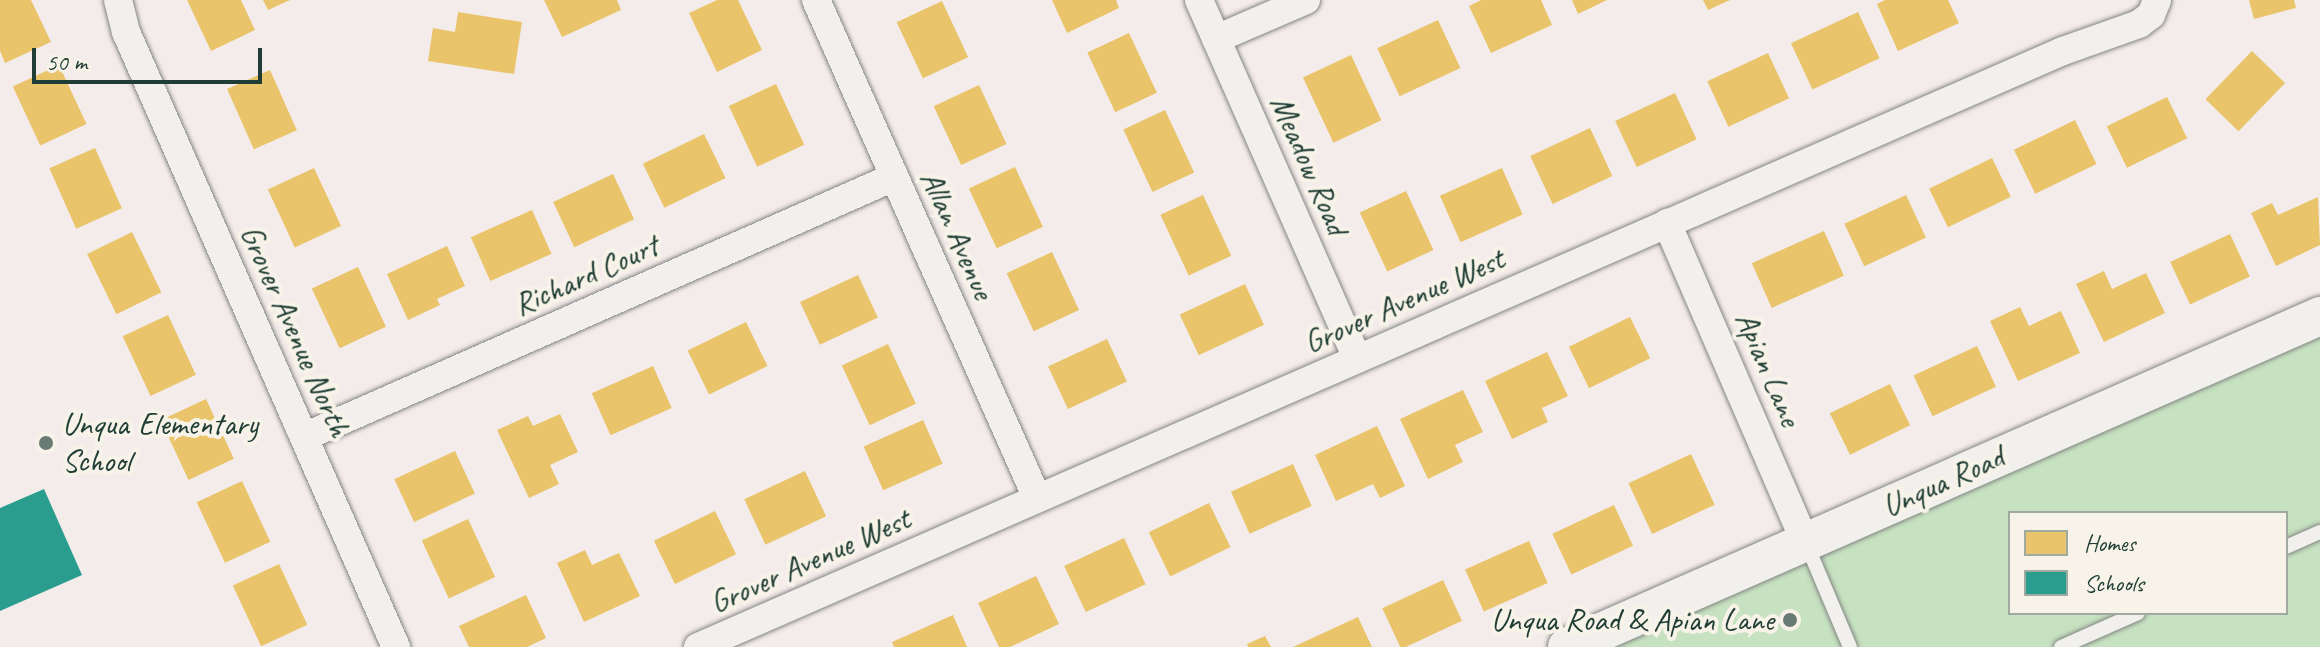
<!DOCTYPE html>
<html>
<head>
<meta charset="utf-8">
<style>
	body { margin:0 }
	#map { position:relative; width:2320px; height:647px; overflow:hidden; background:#f4ecea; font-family:Caveat,sans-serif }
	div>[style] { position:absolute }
	.green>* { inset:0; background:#c6e2c0 }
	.homes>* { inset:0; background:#e9c46a; transform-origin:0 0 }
	.schools>* { inset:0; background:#2a9d8f }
	.roads { filter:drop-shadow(0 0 2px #848684) drop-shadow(0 0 2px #848684) }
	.lane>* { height:14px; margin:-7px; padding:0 7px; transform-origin:7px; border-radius:7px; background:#f2f0ed }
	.street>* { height:28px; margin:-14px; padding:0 14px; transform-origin:14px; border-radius:14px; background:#f2f0ed }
	.secondary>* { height:38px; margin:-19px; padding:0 19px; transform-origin:19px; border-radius:19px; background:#f2f0ed }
	.dots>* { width:22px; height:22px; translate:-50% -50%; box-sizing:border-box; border:4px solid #f7f3e8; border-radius:50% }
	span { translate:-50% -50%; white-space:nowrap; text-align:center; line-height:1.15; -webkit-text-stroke:8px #f7f3e8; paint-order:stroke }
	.street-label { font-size:32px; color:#1f3d34 }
	.poi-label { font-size:32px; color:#1f3d34 }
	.left { translate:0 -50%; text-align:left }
	.right { translate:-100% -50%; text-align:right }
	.legend { position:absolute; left:2008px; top:511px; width:280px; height:104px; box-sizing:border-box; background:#f7f3e8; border:2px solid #a1aaa0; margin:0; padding:10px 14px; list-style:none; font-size:24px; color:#1f3d34 }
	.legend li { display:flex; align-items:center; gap:16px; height:40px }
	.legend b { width:40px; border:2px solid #a1aaa0 }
	.scale { position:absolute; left:32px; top:48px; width:230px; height:36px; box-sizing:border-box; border:4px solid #1f3d34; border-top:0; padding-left:10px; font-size:24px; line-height:28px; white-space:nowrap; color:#1f3d34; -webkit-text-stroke:6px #f7f3e8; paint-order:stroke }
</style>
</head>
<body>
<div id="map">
	<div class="green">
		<i style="clip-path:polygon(evenodd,2320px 330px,2320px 647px,1598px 647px,2320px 330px,2010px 513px,2286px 513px,2286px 613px,2010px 613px,2010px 513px)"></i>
	</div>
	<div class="homes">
		<i style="clip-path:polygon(0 0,31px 0,51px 42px,5px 63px,0 51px)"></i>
		<i style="clip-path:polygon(187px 0,241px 0,255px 30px,211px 51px)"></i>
		<i style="clip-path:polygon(263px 0,290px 0,268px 10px)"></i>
		<i style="clip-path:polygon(544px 0,617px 0,621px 10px,562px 37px)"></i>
		<i style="clip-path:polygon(717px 0,738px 0,762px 50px,717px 72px,689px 13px)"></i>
		<i style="clip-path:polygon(1052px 0,1116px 0,1119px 8px,1067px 33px)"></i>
		<i style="clip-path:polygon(1481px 0,1541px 0,1552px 25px,1491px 53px,1469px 6px)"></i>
		<i style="clip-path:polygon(1572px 0,1607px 0,1578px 14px)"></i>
		<i style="clip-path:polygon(1703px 0,1730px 0,1708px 10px)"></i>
		<i style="clip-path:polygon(1885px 0,1948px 0,1959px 23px,1898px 51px,1877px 4px)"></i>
		<i style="clip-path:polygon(2249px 0,2294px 0,2296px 8px,2254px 19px)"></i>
		<i style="left:942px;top:1px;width:62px;height:50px;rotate:65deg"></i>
		<i style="clip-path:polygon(458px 12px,522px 22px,514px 74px,428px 61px,433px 28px,455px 32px)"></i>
		<i style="left:1858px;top:12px;width:51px;height:74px;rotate:65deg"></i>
		<i style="left:1438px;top:20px;width:53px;height:67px;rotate:65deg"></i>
		<i style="left:1129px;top:33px;width:66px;height:46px;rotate:65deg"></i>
		<i style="left:2252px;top:51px;width:46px;height:67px;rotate:44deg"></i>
		<i style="left:1768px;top:53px;width:50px;height:67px;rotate:65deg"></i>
		<i style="left:1351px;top:55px;width:72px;height:53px;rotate:65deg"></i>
		<i style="left:59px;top:65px;width:65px;height:51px;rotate:65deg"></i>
		<i style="left:270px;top:70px;width:66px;height:47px;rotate:66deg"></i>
		<i style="left:776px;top:84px;width:67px;height:52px;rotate:65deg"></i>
		<i style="left:979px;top:85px;width:65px;height:50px;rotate:65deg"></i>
		<i style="left:1675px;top:93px;width:51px;height:66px;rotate:65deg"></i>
		<i style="left:2167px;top:97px;width:46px;height:67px;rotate:64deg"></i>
		<i style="left:1165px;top:110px;width:69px;height:46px;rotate:65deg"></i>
		<i style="left:2075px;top:120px;width:49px;height:68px;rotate:64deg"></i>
		<i style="left:1590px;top:128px;width:53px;height:66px;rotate:65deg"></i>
		<i style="left:704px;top:134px;width:49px;height:68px;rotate:64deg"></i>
		<i style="left:95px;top:148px;width:66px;height:50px;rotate:66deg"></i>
		<i style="left:1992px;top:158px;width:43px;height:70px;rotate:64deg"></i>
		<i style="left:1015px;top:167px;width:66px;height:51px;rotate:65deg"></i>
		<i style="left:314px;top:168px;width:64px;height:51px;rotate:65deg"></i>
		<i style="left:1502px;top:168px;width:51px;height:68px;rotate:66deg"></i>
		<i style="left:613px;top:174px;width:50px;height:66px;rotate:65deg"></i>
		<i style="left:1406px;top:191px;width:65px;height:51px;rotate:65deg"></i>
		<i style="left:1203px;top:195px;width:67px;height:47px;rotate:65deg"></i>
		<i style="left:1906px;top:195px;width:47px;height:68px;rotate:65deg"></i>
		<i style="clip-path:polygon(2318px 197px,2320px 245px,2276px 266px,2251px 213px,2272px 203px,2278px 215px)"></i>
		<i style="left:532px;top:210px;width:48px;height:67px;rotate:66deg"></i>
		<i style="left:1824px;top:231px;width:49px;height:79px;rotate:66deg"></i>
		<i style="left:132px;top:232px;width:67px;height:50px;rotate:64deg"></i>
		<i style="left:2230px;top:234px;width:47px;height:66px;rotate:65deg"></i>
		<i style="clip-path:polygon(447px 246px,465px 286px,437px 299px,440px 305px,408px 320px,387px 274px)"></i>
		<i style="left:1052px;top:252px;width:64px;height:50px;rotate:65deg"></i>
		<i style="left:358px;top:267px;width:66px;height:51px;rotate:65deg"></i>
		<i style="clip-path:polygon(2104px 271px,2112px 289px,2146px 273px,2165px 313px,2104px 342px,2076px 284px)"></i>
		<i style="left:858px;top:275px;width:47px;height:64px;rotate:65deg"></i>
		<i style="left:1245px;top:284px;width:45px;height:72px;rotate:65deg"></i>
		<i style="clip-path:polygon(2020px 307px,2029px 326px,2061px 311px,2080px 353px,2018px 381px,1990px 321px)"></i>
		<i style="left:168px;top:315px;width:66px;height:50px;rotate:65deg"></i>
		<i style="left:1630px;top:317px;width:46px;height:68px;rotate:64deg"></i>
		<i style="left:746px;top:322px;width:49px;height:65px;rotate:64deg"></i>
		<i style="left:1107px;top:339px;width:47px;height:65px;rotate:65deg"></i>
		<i style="left:888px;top:344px;width:66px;height:51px;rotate:65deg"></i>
		<i style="left:1977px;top:346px;width:45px;height:70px;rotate:65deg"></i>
		<i style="clip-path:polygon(1547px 352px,1568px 396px,1542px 408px,1548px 422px,1512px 439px,1485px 381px)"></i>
		<i style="left:653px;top:366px;width:46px;height:67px;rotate:66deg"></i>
		<i style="left:1890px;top:384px;width:46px;height:67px;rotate:64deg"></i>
		<i style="clip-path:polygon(1463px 390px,1483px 432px,1455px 445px,1463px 462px,1428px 479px,1400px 419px)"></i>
		<i style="left:206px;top:399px;width:66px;height:50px;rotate:65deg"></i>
		<i style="clip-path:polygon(560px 414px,578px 452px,550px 465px,559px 484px,529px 498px,497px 430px,528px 416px,533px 426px)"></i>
		<i style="left:923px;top:420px;width:48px;height:65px;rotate:66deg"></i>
		<i style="clip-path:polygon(1377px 426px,1405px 486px,1380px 498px,1373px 484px,1336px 501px,1315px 455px)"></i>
		<i style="left:455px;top:451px;width:47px;height:67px;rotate:65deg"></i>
		<i style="left:1691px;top:454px;width:56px;height:69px;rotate:65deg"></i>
		<i style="left:1293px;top:464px;width:46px;height:68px;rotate:66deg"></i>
		<i style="left:805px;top:471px;width:50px;height:67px;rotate:65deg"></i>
		<i style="left:242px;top:481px;width:67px;height:50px;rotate:65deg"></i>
		<i style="left:1209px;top:503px;width:49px;height:67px;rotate:64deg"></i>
		<i style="left:1614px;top:505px;width:45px;height:68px;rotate:65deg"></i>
		<i style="left:715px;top:511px;width:48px;height:68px;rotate:64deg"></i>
		<i style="left:468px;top:519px;width:64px;height:51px;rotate:65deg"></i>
		<i style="left:1124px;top:538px;width:51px;height:66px;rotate:65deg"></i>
		<i style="left:1529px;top:541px;width:46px;height:70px;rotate:66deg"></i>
		<i style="clip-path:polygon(585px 550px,592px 565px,619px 553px,640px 596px,584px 622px,557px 563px)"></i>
		<i style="left:279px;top:564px;width:67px;height:51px;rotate:65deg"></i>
		<i style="clip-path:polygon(1036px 576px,1059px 624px,1010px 647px,999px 647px,978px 603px)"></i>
		<i style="left:1443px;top:580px;width:45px;height:67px;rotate:65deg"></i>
		<i style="clip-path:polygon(526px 595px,546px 638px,527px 647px,469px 647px,459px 626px)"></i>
		<i style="clip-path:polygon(953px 615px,967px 647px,894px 647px,892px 642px)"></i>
		<i style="clip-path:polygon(1358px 617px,1372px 647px,1293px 647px)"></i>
		<i style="clip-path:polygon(1265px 636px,1271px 647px,1248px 647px,1247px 644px)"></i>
	</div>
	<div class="schools">
		<i style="clip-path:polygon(44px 489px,82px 575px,0 611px,0 508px)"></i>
	</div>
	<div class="roads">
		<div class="lane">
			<i style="left:1806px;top:543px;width:113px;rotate:67.1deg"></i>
			<i style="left:2286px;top:547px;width:37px;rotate:-24deg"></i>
			<i style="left:2061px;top:647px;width:84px;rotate:-23.8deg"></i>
		</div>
		<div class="street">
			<i style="left:118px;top:0;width:33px;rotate:76deg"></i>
			<i style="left:126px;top:32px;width:672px;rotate:66.3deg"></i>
			<i style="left:816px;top:0;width:545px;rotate:66.07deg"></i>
			<i style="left:1199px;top:0;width:391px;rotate:66.2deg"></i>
			<i style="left:1216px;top:39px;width:98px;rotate:-23.4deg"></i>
			<i style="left:1667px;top:223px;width:348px;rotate:66.6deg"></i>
			<i style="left:304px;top:437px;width:645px;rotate:-23.78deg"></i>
			<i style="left:698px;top:647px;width:1489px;rotate:-23.59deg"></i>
			<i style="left:2063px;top:51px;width:81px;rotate:-19.6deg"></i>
			<i style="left:2139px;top:24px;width:15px;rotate:-37deg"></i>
			<i style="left:2151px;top:15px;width:16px;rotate:-68deg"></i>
		</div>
		<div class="secondary">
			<i style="left:1567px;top:647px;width:823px;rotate:-23.73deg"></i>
		</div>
	</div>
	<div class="dots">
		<i style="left:46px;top:443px;background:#6a7a74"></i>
		<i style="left:1790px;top:620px;background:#6a7a74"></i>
	</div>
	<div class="street-label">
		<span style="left:1309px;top:165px;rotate:66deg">Meadow Road</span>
		<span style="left:957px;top:235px;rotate:66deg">Allan Avenue</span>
		<span style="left:586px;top:276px;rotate:-24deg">Richard Court</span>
		<span style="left:1404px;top:301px;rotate:-24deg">Grover Avenue West</span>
		<span style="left:295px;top:331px;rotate:66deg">Grover Avenue North</span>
		<span style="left:1768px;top:369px;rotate:67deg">Apian Lane</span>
		<span style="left:1943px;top:482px;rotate:-24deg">Unqua Road</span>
		<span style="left:810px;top:561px;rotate:-24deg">Grover Avenue West</span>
	</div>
	<div class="poi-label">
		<span class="left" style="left:62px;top:443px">Unqua Elementary<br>School</span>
		<span class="right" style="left:1774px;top:620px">Unqua Road &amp; Apian Lane</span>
	</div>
	<ul class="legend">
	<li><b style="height:22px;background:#e9c46a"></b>Homes</li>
	<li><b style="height:22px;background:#2a9d8f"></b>Schools</li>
	</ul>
	<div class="scale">50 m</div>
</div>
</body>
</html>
